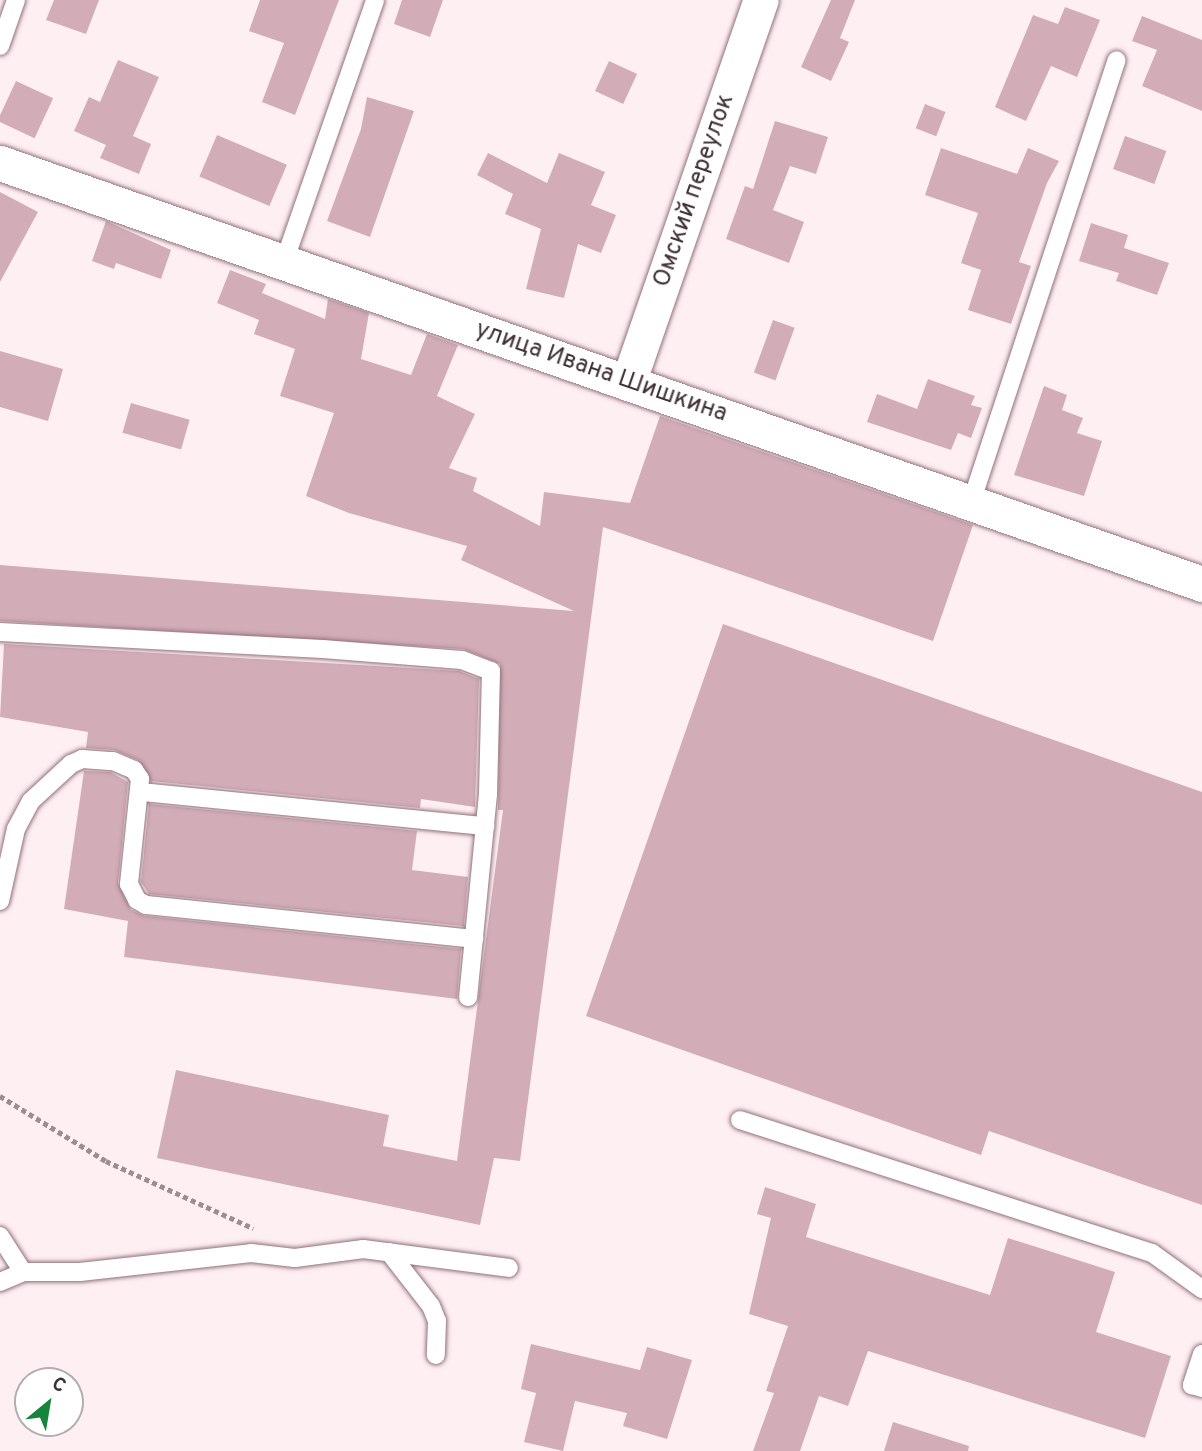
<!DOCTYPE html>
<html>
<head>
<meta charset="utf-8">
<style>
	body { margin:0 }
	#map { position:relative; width:1202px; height:1451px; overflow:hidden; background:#feeff3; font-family:Overpass,sans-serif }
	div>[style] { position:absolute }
	.building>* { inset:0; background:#d2adb8; transform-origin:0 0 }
	.path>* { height:4.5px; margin-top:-2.25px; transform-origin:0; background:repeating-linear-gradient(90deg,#9c8d91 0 5px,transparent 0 8.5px) }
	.roads { filter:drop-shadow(0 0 2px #92717a) drop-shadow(0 0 2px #92717a) }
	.lane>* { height:18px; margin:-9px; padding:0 9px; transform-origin:9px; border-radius:9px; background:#fff }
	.street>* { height:35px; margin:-17.5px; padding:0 17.5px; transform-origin:17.5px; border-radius:17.5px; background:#fff }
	span { translate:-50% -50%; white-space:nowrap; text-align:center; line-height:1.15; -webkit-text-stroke:7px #fff; paint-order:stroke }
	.street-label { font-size:24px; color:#403135 }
	.north { position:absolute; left:14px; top:1367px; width:70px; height:70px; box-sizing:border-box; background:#fff; border:2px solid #b3adae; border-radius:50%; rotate:30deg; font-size:19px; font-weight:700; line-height:28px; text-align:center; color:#403135 }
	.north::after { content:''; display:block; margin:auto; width:24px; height:32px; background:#15853c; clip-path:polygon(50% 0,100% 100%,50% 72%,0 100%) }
</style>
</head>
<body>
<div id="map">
	<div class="building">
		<i style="clip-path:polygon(54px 0,99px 0,86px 34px,46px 20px)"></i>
		<i style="clip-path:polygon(260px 0,339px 0,295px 115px,262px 102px,284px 43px,249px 31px)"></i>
		<i style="clip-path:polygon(402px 0,443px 0,430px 37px,394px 24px)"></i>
		<i style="clip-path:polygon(831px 0,855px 0,840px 38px,849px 42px,831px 81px,801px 67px)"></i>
		<i style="clip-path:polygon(1065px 7px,1100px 20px,1077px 77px,1051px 66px,1026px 121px,995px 107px,1033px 15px,1058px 24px)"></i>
		<i style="clip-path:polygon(1142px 16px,1202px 40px,1202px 111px,1142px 86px,1157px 50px,1132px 41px)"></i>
		<i style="clip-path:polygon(118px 60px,159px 77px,133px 136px,151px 144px,139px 174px,100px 158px,106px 145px,74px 131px,89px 97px,100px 102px)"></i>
		<i style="left:609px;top:61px;width:31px;height:33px;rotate:25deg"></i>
		<i style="left:16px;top:81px;width:41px;height:44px;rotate:25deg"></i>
		<i style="clip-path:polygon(367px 97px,414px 111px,370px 237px,327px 221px,361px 129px)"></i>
		<i style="left:925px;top:104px;width:22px;height:26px;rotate:21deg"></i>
		<i style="clip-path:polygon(775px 121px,828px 137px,816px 174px,790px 166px,773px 210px,804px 222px,789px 263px,726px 239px,745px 186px,753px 189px)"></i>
		<i style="left:217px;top:135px;width:76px;height:45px;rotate:23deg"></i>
		<i style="left:1125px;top:136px;width:44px;height:35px;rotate:20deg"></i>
		<i style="clip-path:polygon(941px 148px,1017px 174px,1028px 148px,1059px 161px,1047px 183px,1019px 262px,1031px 266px,1011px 324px,968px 310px,981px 270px,961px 263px,978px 213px,925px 195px)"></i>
		<i style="clip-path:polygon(488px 153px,547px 183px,559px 153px,605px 172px,591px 205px,616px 215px,601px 253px,578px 244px,564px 298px,526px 289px,541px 229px,505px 214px,513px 194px,477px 175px)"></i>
		<i style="clip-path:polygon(0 192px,38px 212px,0 282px)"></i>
		<i style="clip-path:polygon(106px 221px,171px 250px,161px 279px,116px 263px,114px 269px,92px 261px)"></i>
		<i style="clip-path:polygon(1091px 223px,1128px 235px,1124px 248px,1169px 263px,1157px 295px,1116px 281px,1119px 273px,1079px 261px)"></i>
		<i style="clip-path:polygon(230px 270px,266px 284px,262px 293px,325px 319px,328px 299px,369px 313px,361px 359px,411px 375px,427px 334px,458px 345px,437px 396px,475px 414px,449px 468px,477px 478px,473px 491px,540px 526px,544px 492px,630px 503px,660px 416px,973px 525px,933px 641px,603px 527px,520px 1161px,494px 1158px,480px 1225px,157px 1158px,176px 1070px,389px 1115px,383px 1146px,457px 1161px,503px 810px,498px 810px,500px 664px,463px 649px,0 621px,0 565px,574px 611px,461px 560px,467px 546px,349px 513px,306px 496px,334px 413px,280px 396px,295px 349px,254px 334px,259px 320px,217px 303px)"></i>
		<i style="left:773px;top:320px;width:23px;height:56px;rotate:20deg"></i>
		<i style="clip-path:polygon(0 351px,63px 369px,48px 421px,0 407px)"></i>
		<i style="clip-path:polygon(928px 379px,975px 396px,971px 405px,982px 408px,971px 438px,958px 433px,951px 450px,867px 422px,877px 394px,917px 409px)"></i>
		<i style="clip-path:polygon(1044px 386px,1067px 395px,1062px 410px,1083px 418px,1077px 433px,1102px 441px,1084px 496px,1014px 475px)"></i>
		<i style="left:131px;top:403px;width:61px;height:31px;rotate:16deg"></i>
		<i style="clip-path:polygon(723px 624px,1202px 792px,1202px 1205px,989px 1131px,981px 1155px,586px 1016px)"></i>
		<i style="clip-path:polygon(4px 644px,459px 671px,479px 679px,475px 807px,421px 799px,420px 808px,151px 781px,138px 760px,114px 750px,86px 748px,88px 732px,0 717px)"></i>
		<i style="clip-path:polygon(84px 771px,110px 772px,128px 782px,118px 883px,131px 910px,145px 916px,461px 949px,457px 999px,124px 957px,128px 921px,64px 909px)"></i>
		<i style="clip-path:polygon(149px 804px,417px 831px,412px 870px,468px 877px,464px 926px,149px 894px,141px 882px)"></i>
		<i style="clip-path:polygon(765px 1187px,816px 1204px,806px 1237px,990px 1295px,1008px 1238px,1115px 1272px,1096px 1332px,1171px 1356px,1145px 1438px,868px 1351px,848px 1406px,819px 1396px,800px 1451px,753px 1451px,774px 1393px,766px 1391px,788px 1326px,749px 1314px,771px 1218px,757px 1214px)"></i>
		<i style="clip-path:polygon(531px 1344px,640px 1370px,647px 1347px,692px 1360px,667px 1439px,623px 1426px,627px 1413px,575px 1401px,563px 1451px,524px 1442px,536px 1393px,521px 1389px)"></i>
		<i style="clip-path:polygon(893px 1422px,969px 1446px,968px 1451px,884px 1451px)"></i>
	</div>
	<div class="path">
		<i style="left:0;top:1096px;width:124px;rotate:31.5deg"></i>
		<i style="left:106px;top:1161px;width:162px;rotate:24.5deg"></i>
	</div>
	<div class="roads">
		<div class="lane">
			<i style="left:0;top:46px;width:49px;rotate:-70.8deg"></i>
			<i style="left:284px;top:262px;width:277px;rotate:-70.8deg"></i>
			<i style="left:971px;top:503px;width:466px;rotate:-71.8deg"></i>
			<i style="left:0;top:632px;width:323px;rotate:3deg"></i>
			<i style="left:323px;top:649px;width:139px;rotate:4.5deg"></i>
			<i style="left:462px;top:660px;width:31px;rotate:21deg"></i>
			<i style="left:491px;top:671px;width:123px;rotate:91.4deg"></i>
			<i style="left:488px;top:794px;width:204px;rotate:95.6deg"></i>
			<i style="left:142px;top:792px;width:345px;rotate:5.7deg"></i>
			<i style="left:0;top:901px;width:74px;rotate:-77.5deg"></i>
			<i style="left:16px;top:829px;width:32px;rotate:-62deg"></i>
			<i style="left:31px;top:801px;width:54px;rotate:-42.8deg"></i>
			<i style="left:71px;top:764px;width:12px;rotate:-24deg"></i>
			<i style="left:82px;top:759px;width:31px;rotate:4deg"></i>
			<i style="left:113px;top:761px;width:23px;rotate:23deg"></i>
			<i style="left:134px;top:770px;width:11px;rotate:56deg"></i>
			<i style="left:140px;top:779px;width:106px;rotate:96deg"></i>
			<i style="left:129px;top:884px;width:18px;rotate:63deg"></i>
			<i style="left:137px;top:900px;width:10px;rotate:29deg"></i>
			<i style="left:146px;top:905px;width:330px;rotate:5.9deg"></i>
			<i style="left:740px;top:1120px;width:433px;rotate:17.9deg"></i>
			<i style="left:1152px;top:1253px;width:62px;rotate:35.8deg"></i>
			<i style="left:0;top:1236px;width:43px;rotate:57.4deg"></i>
			<i style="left:389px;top:1252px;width:68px;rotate:52.1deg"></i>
			<i style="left:431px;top:1306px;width:16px;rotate:68deg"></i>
			<i style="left:437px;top:1321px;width:34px;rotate:92deg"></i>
			<i style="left:0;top:1282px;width:25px;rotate:-23deg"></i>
			<i style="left:23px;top:1272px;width:57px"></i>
			<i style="left:80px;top:1272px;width:172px;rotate:-6.3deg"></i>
			<i style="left:251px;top:1253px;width:44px;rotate:6.5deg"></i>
			<i style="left:295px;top:1258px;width:69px;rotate:-7.5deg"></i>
			<i style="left:363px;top:1249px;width:147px;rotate:7.4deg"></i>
			<i style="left:1202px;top:1354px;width:33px;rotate:108deg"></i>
			<i style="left:1192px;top:1385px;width:10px;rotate:17deg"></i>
		</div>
		<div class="street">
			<i style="left:0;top:163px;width:1274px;rotate:19.3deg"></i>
			<i style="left:628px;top:383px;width:405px;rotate:-70.9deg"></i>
		</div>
	</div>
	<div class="street-label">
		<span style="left:695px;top:191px;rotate:-71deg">Омский переулок</span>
		<span style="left:601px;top:373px;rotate:19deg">улица Ивана Шишкина</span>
	</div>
	<div class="north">С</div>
</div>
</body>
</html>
